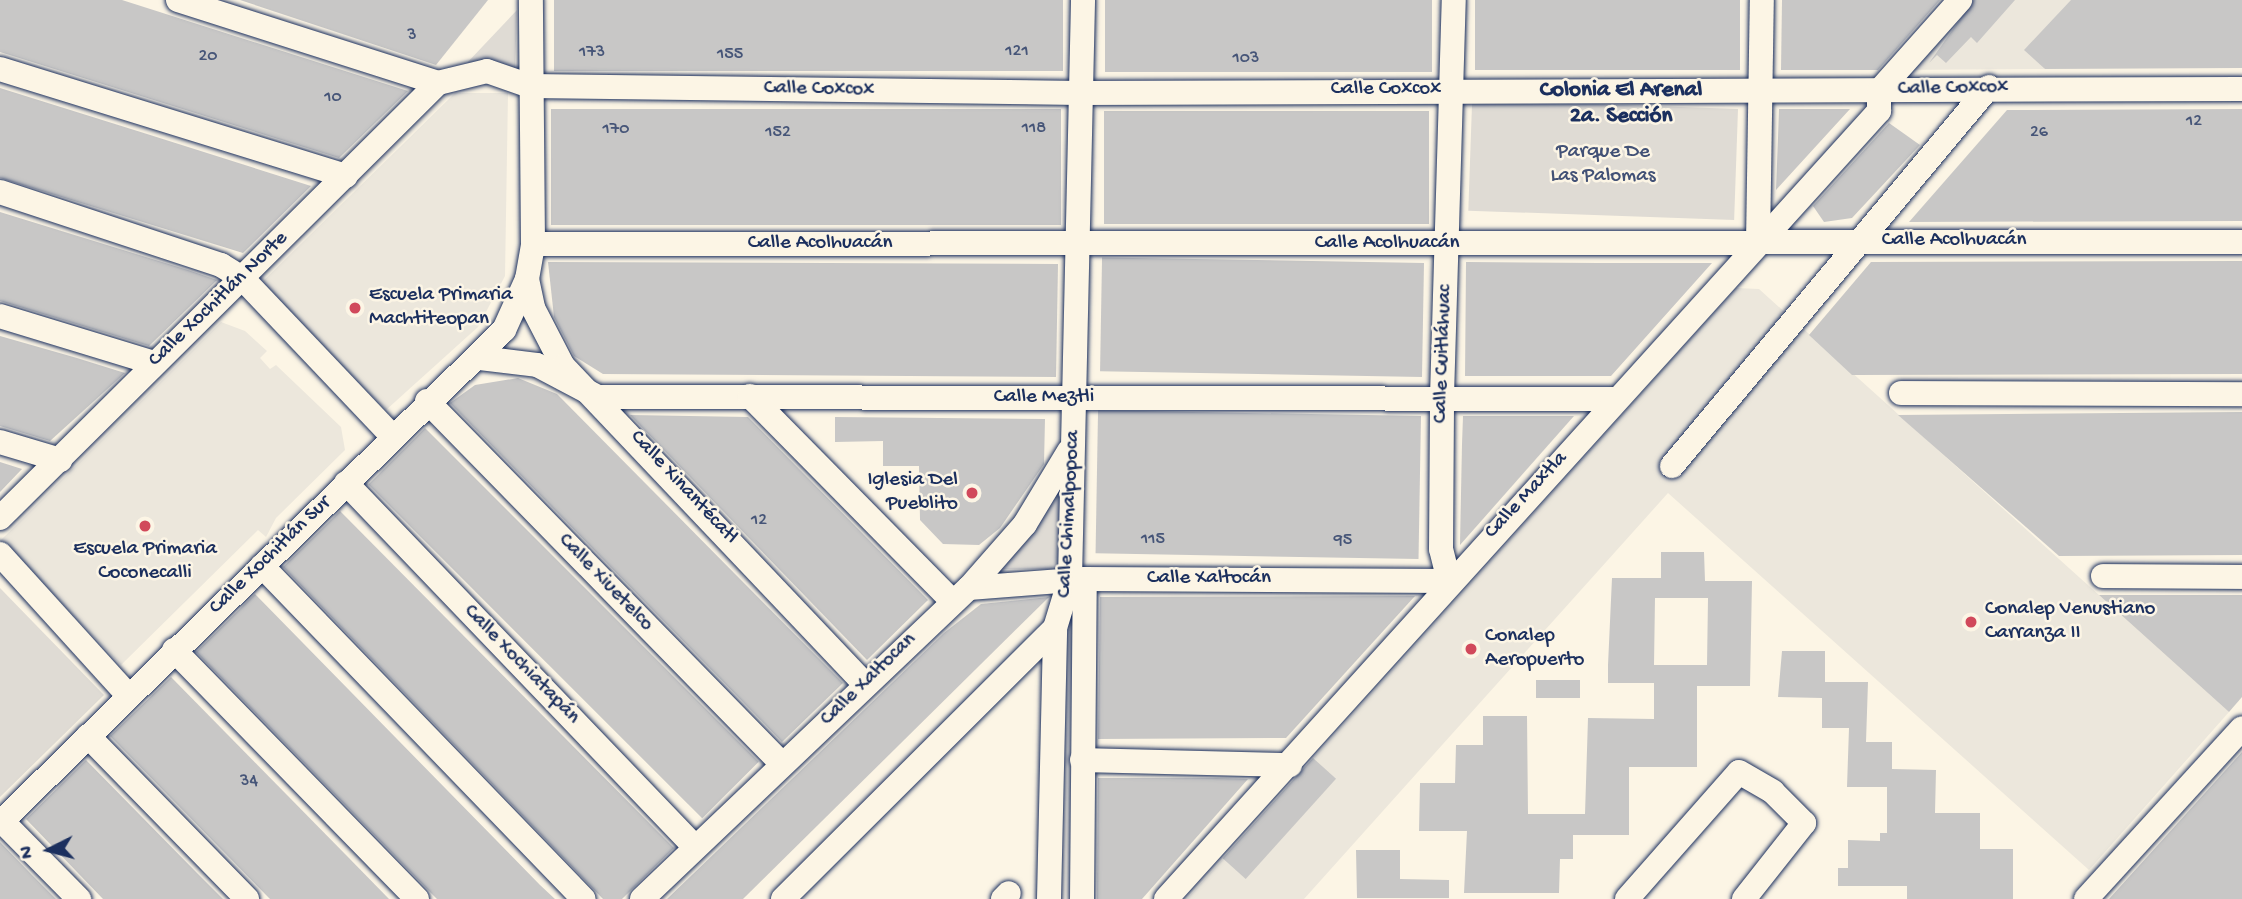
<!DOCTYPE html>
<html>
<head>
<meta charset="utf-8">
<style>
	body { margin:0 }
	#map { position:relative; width:2242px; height:899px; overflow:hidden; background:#fcf5e5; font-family:"Gochi Hand",sans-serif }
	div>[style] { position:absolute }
	.built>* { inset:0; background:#ece7dc }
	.green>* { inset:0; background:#dfdbd4; transform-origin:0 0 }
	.building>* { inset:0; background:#c8c7c6; transform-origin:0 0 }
	.roads { filter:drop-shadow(0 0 2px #1b2f5e) drop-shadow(0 0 2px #1b2f5e) }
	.minor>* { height:24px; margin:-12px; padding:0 12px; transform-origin:12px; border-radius:12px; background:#fcf5e5 }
	.dots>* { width:19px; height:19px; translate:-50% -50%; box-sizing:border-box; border:4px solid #fcf5e5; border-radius:50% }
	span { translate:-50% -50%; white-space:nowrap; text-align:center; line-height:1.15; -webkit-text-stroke:5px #fcf5e5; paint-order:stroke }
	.number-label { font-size:18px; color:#465578 }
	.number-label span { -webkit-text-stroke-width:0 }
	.street-label { font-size:21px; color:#1b2f5e }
	.park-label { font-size:21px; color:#425176 }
	.poi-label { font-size:21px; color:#1b2f5e }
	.left { translate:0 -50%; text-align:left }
	.right { translate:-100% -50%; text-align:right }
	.neighbourhood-label { font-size:23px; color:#1b2f5e; font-weight:700 }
	.north { position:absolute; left:14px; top:815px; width:70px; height:70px; -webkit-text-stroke:5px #fcf5e5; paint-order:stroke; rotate:264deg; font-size:19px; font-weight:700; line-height:28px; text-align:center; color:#1b2f5e }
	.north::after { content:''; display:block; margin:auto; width:24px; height:32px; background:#1b2f5e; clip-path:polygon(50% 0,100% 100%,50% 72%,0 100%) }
</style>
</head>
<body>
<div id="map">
	<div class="built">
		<i style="clip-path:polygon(1955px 0,2106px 0,2044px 69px,1892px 70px)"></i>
		<i style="clip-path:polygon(455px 93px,508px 93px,505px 276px,478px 327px,386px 410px,256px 288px)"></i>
		<i style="clip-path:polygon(1736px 288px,1759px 289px,2229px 712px,2089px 870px,1668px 493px,1304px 899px,1187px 899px)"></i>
		<i style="clip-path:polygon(221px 322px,245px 331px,267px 351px,260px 358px,270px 369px,276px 365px,341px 427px,345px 450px,276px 518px,266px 537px,258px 530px,121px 665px,1px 540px)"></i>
	</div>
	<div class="green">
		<i style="clip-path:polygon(517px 10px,515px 71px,465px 65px)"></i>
		<i style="left:1738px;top:109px;width:111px;height:266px;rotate:92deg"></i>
		<i style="clip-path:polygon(1065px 469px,1061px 569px,1001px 569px)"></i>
		<i style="clip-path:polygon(0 588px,104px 695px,0 797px)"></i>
	</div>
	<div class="building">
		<i style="clip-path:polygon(0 0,122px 0,408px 91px,339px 158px,0 52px)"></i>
		<i style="clip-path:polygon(240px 0,488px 0,436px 65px)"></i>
		<i style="left:554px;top:0;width:509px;height:71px"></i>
		<i style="left:1105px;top:0;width:327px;height:72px"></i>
		<i style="left:1475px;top:0;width:265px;height:70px"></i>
		<i style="clip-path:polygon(1782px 0,1940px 0,1878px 70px,1781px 70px)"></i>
		<i style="clip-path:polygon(1974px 0,2015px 0,1977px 43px,1971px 37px,1946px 63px,1937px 55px,1929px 63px)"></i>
		<i style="clip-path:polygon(2071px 0,2242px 0,2242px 68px,2045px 69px,2024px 50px)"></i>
		<i style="clip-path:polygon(0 88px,147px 134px,311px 186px,243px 253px,0 178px)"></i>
		<i style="left:551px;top:109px;width:510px;height:116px"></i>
		<i style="clip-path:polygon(1779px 109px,1850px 109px,1776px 190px,1778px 138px)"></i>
		<i style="clip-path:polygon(2242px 109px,2242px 221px,1909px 222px,2007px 110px)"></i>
		<i style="left:1104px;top:111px;width:325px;height:113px"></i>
		<i style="clip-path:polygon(1889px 123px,1920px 145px,1852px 218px,1824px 222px,1813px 206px)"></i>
		<i style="clip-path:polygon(0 212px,188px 270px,217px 280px,149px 346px,0 301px)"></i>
		<i style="clip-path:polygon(2242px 261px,2242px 374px,1852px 375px,1809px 335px,1871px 262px)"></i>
		<i style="clip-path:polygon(548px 262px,1058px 264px,1056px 377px,603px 374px,574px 356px,554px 317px)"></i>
		<i style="clip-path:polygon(1466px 262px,1598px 263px,1712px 263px,1611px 376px,1465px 376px)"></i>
		<i style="left:1424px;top:263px;width:114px;height:322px;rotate:91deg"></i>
		<i style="clip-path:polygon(0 336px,77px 358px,125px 373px,50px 441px,0 426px)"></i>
		<i style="clip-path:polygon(518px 378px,557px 394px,843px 683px,782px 742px,450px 403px,475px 385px)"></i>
		<i style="clip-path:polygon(2242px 412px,2242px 555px,2059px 556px,1898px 415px)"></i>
		<i style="clip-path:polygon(630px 415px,748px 417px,928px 600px,867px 660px)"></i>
		<i style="left:1421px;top:416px;width:143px;height:323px;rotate:91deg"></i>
		<i style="clip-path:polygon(1463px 416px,1574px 416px,1460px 545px,1462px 444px)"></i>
		<i style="clip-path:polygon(835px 417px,1045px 419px,1044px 464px,1000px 528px,979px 545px,943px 544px,920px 520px,919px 466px,883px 466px,883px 441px,835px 442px)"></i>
		<i style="left:425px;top:428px;width:472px;height:80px;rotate:45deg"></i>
		<i style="clip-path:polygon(0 462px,22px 469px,0 492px)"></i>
		<i style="clip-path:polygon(340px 511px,674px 848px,622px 899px,603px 899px,283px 567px)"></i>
		<i style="clip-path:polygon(evenodd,1661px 552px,1704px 552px,1705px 581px,1752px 581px,1750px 686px,1697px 686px,1697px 767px,1629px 767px,1629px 835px,1573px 835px,1573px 859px,1560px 859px,1559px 893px,1464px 893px,1467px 831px,1419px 831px,1420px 783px,1455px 783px,1456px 745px,1483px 745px,1483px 716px,1527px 716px,1528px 814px,1585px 814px,1588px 718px,1654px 719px,1654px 683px,1608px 683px,1608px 665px,1612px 578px,1661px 578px,1661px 552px,1655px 598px,1708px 598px,1707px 665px,1654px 665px,1655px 598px)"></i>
		<i style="clip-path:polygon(255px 594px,540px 885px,555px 899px,437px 899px,430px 892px,196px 652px)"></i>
		<i style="clip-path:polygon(2099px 595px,2242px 595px,2242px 697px,2229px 712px)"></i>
		<i style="clip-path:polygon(1415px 596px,1286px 738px,1098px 739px,1100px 597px)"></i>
		<i style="clip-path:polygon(1049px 597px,743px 899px,667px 899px,944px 633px,981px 604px)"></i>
		<i style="clip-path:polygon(1782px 651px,1825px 651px,1825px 682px,1868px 682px,1866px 742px,1892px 742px,1892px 769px,1936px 770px,1935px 813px,1980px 813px,1980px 849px,2013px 849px,2013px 899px,1907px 899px,1907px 886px,1838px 886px,1838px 868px,1848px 868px,1848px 840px,1880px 841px,1880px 833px,1887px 833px,1887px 787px,1847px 787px,1849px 728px,1822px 728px,1822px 698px,1778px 697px)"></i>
		<i style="clip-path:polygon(171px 677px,346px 855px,389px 899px,270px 899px,162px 789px,110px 736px)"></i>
		<i style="left:1536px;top:680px;width:44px;height:18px"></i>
		<i style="clip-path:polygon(2242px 752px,2242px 899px,2109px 899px)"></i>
		<i style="left:1313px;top:758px;width:31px;height:135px;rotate:42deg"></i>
		<i style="clip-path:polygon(86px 760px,197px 873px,223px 899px,103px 899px,26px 819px)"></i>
		<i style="clip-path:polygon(1098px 778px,1216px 778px,1248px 779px,1142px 899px,1097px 899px)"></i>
		<i style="clip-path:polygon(0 842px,32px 875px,56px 899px,0 899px)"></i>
		<i style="clip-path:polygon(1356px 850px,1400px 850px,1400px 879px,1449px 880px,1449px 898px,1357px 898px)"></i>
	</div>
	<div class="roads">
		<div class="minor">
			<i style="left:178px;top:0;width:273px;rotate:17.7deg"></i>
			<i style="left:438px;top:83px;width:50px;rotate:-13.8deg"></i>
			<i style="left:487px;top:71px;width:46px;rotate:19.2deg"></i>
			<i style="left:530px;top:86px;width:550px;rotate:0.73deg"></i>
			<i style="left:1080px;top:93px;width:1162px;rotate:-0.2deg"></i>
			<i style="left:0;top:69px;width:362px;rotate:17.2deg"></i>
			<i style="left:0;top:192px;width:233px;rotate:18.3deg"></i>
			<i style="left:221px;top:265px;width:26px;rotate:32deg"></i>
			<i style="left:243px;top:279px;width:218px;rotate:46.5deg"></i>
			<i style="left:1758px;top:243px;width:243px;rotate:-89.1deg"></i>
			<i style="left:533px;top:244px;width:1709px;rotate:-0.07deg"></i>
			<i style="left:527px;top:279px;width:30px;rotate:78deg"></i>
			<i style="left:533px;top:308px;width:65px;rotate:62.7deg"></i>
			<i style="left:563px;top:366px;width:437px;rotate:46.5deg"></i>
			<i style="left:0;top:316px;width:161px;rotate:17deg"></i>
			<i style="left:480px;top:358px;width:57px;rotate:7deg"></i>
			<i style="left:537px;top:365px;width:69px;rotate:27.7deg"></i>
			<i style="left:598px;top:397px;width:1019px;rotate:0.11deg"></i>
			<i style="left:1901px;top:393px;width:341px;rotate:0.2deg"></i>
			<i style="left:750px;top:396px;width:288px;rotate:45.4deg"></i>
			<i style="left:427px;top:401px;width:508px;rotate:45.64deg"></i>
			<i style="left:0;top:442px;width:63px;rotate:16.7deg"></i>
			<i style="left:1672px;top:466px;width:494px;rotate:-50.1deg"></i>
			<i style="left:346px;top:483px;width:504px;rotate:46.21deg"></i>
			<i style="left:0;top:518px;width:617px;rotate:-44.8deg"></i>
			<i style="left:0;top:554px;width:190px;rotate:47.8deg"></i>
			<i style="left:262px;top:566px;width:463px;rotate:46deg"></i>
			<i style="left:2103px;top:576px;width:139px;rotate:0.4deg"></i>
			<i style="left:969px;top:588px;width:116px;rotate:-4.4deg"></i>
			<i style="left:1085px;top:579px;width:364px;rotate:0.3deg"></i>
			<i style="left:1449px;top:581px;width:33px;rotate:-104deg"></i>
			<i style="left:1441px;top:549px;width:153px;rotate:-89.6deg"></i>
			<i style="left:1442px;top:396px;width:396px;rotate:-88.3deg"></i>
			<i style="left:174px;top:650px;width:348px;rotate:45.7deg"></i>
			<i style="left:88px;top:736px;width:228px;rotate:45.7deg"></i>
			<i style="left:1082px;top:760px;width:208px;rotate:1.4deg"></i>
			<i style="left:2px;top:821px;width:110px;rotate:45.4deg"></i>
			<i style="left:0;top:823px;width:705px;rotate:-44.37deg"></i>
			<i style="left:504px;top:330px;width:56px;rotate:-65.7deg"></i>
			<i style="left:527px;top:279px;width:36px;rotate:-80deg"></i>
			<i style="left:533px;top:244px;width:244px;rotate:-90.5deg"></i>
			<i style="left:642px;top:899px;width:451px;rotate:-43.6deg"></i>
			<i style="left:969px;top:588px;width:85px;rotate:-48.8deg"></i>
			<i style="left:1025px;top:524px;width:85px;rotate:-58.9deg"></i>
			<i style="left:783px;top:899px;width:384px;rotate:-44.9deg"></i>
			<i style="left:1003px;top:899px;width:8px;rotate:-45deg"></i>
			<i style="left:1049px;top:899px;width:271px;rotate:-88.7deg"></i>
			<i style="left:1055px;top:628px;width:51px;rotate:-73deg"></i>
			<i style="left:1070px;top:579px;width:579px;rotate:-88.71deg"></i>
			<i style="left:1082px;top:899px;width:320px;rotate:-89.5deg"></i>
			<i style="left:1166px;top:899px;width:1063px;rotate:-47.86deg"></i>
			<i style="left:1879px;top:111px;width:20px;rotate:-90deg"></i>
			<i style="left:1879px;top:91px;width:122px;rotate:-48.3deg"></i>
			<i style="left:1627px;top:899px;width:169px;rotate:-48.6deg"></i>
			<i style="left:1739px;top:772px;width:39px;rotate:30deg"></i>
			<i style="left:1773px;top:792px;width:44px;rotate:45deg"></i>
			<i style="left:1804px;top:823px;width:97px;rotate:128.3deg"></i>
			<i style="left:2086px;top:899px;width:231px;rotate:-47.6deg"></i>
		</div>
	</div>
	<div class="dots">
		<i style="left:355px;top:308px;background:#d1495b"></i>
		<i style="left:972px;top:493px;background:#d1495b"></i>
		<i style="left:145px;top:526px;background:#d1495b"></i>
		<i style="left:1971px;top:622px;background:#d1495b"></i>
		<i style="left:1471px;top:649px;background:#d1495b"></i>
	</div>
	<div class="number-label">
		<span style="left:412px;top:36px">3</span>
		<span style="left:1017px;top:52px">121</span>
		<span style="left:592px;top:53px">173</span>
		<span style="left:730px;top:55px">155</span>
		<span style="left:208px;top:57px">20</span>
		<span style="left:1246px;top:59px">103</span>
		<span style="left:333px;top:98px">10</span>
		<span style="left:2194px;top:122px">12</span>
		<span style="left:1034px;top:129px">118</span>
		<span style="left:616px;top:130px">170</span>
		<span style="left:778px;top:133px">152</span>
		<span style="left:2039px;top:133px">26</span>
		<span style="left:759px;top:521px">12</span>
		<span style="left:1153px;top:540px">115</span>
		<span style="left:1343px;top:541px">95</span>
		<span style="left:249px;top:782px">34</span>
	</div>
	<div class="street-label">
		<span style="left:1953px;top:89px;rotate:-1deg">Calle Coxcox</span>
		<span style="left:819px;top:90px;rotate:1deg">Calle Coxcox</span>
		<span style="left:1386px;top:90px">Calle Coxcox</span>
		<span style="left:1954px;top:241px">Calle Acolhuacán</span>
		<span style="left:820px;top:244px">Calle Acolhuacán</span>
		<span style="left:1387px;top:244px">Calle Acolhuacán</span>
		<span style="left:219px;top:300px;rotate:-44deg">Calle Xochitlán Norte</span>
		<span style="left:1444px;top:354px;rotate:-88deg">Calle Cuitláhuac</span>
		<span style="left:1044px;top:398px">Calle Meztli</span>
		<span style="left:683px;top:488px;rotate:47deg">Calle Xinantécatl</span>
		<span style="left:1527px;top:496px;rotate:-47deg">Calle Maxtla</span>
		<span style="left:1070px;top:514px;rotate:-87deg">Calle Chimalpopoca</span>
		<span style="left:271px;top:556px;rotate:-44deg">Calle Xochitlán Sur</span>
		<span style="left:1209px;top:579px">Calle Xaltocán</span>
		<span style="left:605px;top:583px;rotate:46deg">Calle Xiuetelco</span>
		<span style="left:521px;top:665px;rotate:46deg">Calle Xochiatapán</span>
		<span style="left:869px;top:680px;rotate:-44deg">Calle Xaltocan</span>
	</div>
	<div class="park-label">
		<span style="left:1603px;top:165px">Parque De<br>Las Palomas</span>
	</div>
	<div class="poi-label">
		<span class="left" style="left:369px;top:308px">Escuela Primaria<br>Machtiteopan</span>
		<span class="right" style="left:958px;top:493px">Iglesia Del<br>Pueblito</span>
		<span style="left:145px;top:562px">Escuela Primaria<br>Coconecalli</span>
		<span class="left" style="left:1985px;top:622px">Conalep Venustiano<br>Carranza II</span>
		<span class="left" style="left:1485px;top:649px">Conalep<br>Aeropuerto</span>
	</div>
	<div class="neighbourhood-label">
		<span style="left:1621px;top:104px">Colonia El Arenal<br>2a. Sección</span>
	</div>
	<div class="north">N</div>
</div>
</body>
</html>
